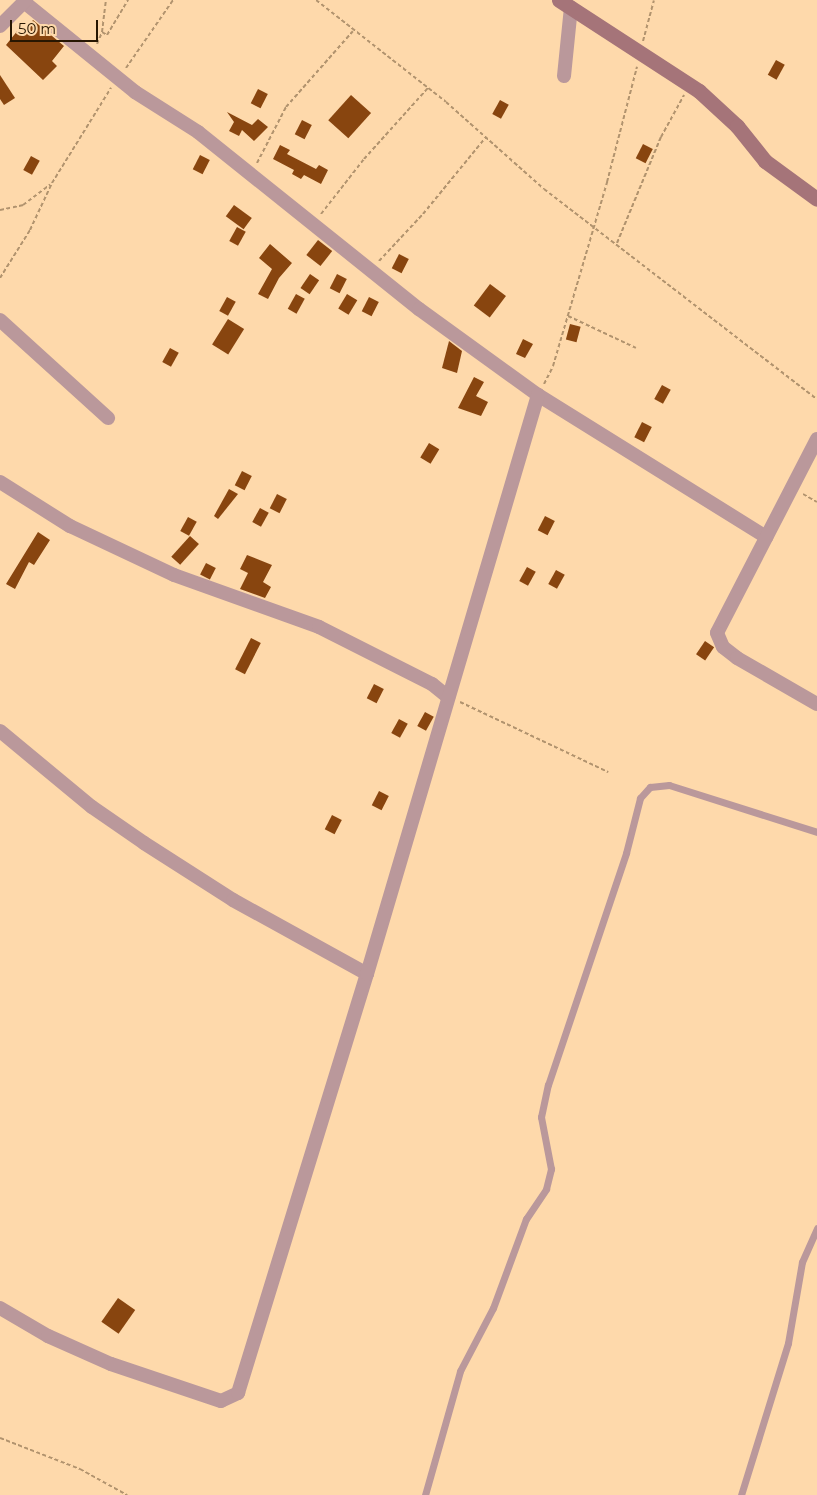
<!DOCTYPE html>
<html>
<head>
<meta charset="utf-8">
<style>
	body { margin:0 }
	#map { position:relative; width:817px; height:1495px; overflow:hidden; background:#fed9ab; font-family:Montserrat,sans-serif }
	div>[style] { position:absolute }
	.building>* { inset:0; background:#88450f; transform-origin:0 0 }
	.path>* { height:2px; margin-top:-1px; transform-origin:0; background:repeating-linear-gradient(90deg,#b1936e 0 4px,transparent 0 6.5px) }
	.lane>* { height:7px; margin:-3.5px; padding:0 3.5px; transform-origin:3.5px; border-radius:3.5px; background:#ba989b }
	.street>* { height:14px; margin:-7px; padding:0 7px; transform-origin:7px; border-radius:7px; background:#ba989b }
	.secondary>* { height:15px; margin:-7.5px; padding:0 7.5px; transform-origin:7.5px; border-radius:7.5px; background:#a57479 }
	span { translate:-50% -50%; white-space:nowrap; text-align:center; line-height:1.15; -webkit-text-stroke:5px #fed9ab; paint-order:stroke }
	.scale { position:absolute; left:10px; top:20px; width:88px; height:22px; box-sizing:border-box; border:2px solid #271601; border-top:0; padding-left:6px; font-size:15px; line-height:18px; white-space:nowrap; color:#271601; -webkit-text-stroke:4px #fed9ab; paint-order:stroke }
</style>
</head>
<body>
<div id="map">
	<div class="building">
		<i style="clip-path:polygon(33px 20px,64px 46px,52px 61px,57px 66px,43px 80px,6px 45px,18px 30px,23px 34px)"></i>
		<i style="left:776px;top:60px;width:10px;height:17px;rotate:29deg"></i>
		<i style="clip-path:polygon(0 75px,15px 98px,4px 105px,0 99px)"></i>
		<i style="left:258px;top:89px;width:11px;height:16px;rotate:27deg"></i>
		<i style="left:351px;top:95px;width:27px;height:34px;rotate:42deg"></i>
		<i style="left:500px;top:100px;width:10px;height:16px;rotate:29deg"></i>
		<i style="clip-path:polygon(227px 112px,252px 125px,258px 119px,268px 127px,254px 141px,242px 130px,239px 136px,229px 131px,234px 122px)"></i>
		<i style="left:302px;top:120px;width:11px;height:16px;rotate:27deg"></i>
		<i style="left:643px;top:144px;width:11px;height:16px;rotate:27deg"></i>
		<i style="clip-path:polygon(280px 145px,290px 150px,287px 154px,316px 169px,319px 165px,328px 170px,321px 184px,304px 175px,301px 179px,292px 174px,294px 170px,273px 159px)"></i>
		<i style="left:200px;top:155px;width:11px;height:16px;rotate:27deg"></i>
		<i style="left:31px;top:156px;width:10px;height:16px;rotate:29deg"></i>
		<i style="left:234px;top:205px;width:22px;height:14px;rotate:36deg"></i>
		<i style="left:237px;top:227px;width:10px;height:16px;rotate:29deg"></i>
		<i style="left:318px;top:240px;width:18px;height:19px;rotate:38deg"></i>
		<i style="clip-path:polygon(270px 244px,292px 263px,279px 278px,268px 299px,258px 294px,272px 269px,259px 258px)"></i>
		<i style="left:399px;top:254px;width:11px;height:16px;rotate:27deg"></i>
		<i style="left:310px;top:274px;width:11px;height:17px;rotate:34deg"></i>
		<i style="left:337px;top:274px;width:11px;height:16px;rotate:27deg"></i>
		<i style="left:490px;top:284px;width:20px;height:27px;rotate:37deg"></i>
		<i style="left:296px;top:294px;width:10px;height:17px;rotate:29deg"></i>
		<i style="left:347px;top:294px;width:12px;height:17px;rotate:31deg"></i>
		<i style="left:227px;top:297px;width:10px;height:16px;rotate:29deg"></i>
		<i style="left:369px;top:297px;width:11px;height:16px;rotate:27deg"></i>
		<i style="left:228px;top:319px;width:19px;height:30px;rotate:32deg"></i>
		<i style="left:570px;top:324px;width:11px;height:16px;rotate:15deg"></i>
		<i style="clip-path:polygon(523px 339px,533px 344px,525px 358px,516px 354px)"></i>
		<i style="clip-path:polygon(449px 341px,462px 351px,457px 373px,442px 368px)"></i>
		<i style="left:170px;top:348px;width:10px;height:16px;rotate:29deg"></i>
		<i style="clip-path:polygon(474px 377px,484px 382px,476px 396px,488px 402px,481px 416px,458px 408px)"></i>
		<i style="left:662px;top:385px;width:10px;height:16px;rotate:29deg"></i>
		<i style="left:642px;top:422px;width:11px;height:17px;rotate:27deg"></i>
		<i style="left:429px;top:443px;width:12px;height:17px;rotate:31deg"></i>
		<i style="left:242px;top:471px;width:11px;height:16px;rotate:27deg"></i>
		<i style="clip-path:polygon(229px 489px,238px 494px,218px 519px,214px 516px)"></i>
		<i style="left:277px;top:494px;width:11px;height:16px;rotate:27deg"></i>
		<i style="left:260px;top:508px;width:10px;height:16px;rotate:29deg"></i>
		<i style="left:545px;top:516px;width:11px;height:16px;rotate:27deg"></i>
		<i style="left:188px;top:517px;width:10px;height:16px;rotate:29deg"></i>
		<i style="clip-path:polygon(38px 532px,50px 540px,34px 565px,29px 562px,15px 589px,6px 584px)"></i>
		<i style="left:190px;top:536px;width:12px;height:28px;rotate:42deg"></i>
		<i style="clip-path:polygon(247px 555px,272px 565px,263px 582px,271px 587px,265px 598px,240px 589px,248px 573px,240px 569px)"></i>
		<i style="left:206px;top:563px;width:11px;height:13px;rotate:27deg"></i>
		<i style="left:527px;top:567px;width:10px;height:16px;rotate:29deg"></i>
		<i style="left:556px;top:570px;width:10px;height:16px;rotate:29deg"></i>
		<i style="left:251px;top:638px;width:11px;height:35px;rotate:27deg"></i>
		<i style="left:705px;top:641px;width:11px;height:16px;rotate:34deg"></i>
		<i style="left:374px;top:684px;width:11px;height:16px;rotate:27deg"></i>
		<i style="left:425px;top:712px;width:10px;height:16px;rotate:29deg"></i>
		<i style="left:399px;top:719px;width:10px;height:16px;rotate:29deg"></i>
		<i style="left:379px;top:791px;width:11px;height:16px;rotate:27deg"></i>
		<i style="left:332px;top:815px;width:11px;height:16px;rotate:27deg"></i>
		<i style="left:118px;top:1298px;width:21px;height:29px;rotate:35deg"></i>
	</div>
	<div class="path">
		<i style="left:316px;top:0;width:165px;rotate:38.1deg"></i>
		<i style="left:446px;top:102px;width:131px;rotate:41.6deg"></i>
		<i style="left:544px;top:189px;width:344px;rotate:37.6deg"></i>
		<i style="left:102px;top:32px;width:6px;rotate:31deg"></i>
		<i style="left:107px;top:35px;width:41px;rotate:-59deg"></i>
		<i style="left:643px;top:41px;width:42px;rotate:-75deg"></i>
		<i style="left:97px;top:44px;width:13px;rotate:-67deg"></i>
		<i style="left:102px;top:32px;width:32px;rotate:-83deg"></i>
		<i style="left:126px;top:68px;width:83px;rotate:-55.3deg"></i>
		<i style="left:257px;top:163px;width:63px;rotate:-62.6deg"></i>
		<i style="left:286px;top:107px;width:101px;rotate:-48.6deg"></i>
		<i style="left:0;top:210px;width:24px;rotate:-12deg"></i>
		<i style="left:23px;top:205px;width:34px;rotate:-37deg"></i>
		<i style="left:321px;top:214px;width:70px;rotate:-52deg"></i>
		<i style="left:364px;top:159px;width:96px;rotate:-48deg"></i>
		<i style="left:617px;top:243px;width:115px;rotate:-67.5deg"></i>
		<i style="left:661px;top:137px;width:48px;rotate:-61.3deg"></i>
		<i style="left:379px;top:261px;width:64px;rotate:-46.9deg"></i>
		<i style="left:423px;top:214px;width:99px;rotate:-50.7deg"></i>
		<i style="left:0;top:278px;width:57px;rotate:-58deg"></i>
		<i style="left:30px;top:230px;width:52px;rotate:-64.9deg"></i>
		<i style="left:52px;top:183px;width:112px;rotate:-58.2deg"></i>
		<i style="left:568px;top:316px;width:75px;rotate:25.2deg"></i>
		<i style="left:544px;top:384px;width:20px;rotate:-63deg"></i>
		<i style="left:553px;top:366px;width:192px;rotate:-73.6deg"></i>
		<i style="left:607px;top:182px;width:119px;rotate:-75.4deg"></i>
		<i style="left:803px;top:494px;width:16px;rotate:30deg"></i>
		<i style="left:460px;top:702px;width:164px;rotate:25.3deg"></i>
		<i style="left:0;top:1438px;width:86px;rotate:21.2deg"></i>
		<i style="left:80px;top:1469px;width:54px;rotate:29deg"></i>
	</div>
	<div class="lane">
		<i style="left:425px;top:1495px;width:129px;rotate:-74.2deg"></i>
		<i style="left:460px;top:1371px;width:71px;rotate:-62.4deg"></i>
		<i style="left:493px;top:1308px;width:95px;rotate:-69.7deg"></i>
		<i style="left:526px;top:1219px;width:36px;rotate:-56deg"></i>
		<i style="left:546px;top:1189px;width:21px;rotate:-76deg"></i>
		<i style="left:551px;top:1169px;width:53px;rotate:-100.9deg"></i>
		<i style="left:541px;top:1117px;width:33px;rotate:-78deg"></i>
		<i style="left:548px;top:1085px;width:245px;rotate:-71.4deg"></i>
		<i style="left:626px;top:853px;width:57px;rotate:-75.7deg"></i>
		<i style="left:640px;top:798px;width:15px;rotate:-48deg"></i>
		<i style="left:650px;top:787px;width:19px;rotate:-6deg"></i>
		<i style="left:669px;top:785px;width:155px;rotate:17.6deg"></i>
		<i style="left:741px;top:1495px;width:159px;rotate:-72.8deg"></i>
		<i style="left:788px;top:1343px;width:82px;rotate:-80.2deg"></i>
		<i style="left:802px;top:1262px;width:37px;rotate:-66deg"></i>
	</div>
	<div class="street">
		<i style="left:24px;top:2px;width:143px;rotate:39deg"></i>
		<i style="left:135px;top:92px;width:75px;rotate:32.4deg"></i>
		<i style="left:198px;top:132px;width:283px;rotate:38.7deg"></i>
		<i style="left:419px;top:309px;width:147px;rotate:35.9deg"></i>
		<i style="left:538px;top:395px;width:269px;rotate:31.9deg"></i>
		<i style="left:0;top:26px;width:37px;rotate:-45deg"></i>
		<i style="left:564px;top:76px;width:69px;rotate:-84.2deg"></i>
		<i style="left:0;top:320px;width:146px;rotate:42.2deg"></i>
		<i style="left:817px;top:439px;width:218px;rotate:117.3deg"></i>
		<i style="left:717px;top:633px;width:15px;rotate:67deg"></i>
		<i style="left:723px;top:647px;width:18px;rotate:38deg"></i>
		<i style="left:737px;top:658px;width:92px;rotate:29.9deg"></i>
		<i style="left:0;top:482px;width:83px;rotate:32.2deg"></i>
		<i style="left:70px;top:526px;width:115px;rotate:25.2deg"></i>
		<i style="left:174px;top:575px;width:154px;rotate:19.7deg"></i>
		<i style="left:319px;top:627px;width:127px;rotate:26.8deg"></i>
		<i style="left:432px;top:684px;width:21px;rotate:39deg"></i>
		<i style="left:0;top:731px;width:119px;rotate:39.6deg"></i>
		<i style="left:92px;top:807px;width:63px;rotate:34.7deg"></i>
		<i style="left:144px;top:843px;width:106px;rotate:32.6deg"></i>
		<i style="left:233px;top:900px;width:153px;rotate:28.9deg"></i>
		<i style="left:0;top:1308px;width:56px;rotate:30.3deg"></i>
		<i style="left:48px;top:1336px;width:69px;rotate:24deg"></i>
		<i style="left:111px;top:1364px;width:116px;rotate:18.6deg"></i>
		<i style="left:221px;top:1401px;width:19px;rotate:-25deg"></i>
		<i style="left:238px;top:1393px;width:438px;rotate:-72.9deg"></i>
		<i style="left:367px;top:974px;width:604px;rotate:-73.55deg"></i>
	</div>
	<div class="secondary">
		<i style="left:559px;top:0;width:167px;rotate:33deg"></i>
		<i style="left:699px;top:91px;width:52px;rotate:42.6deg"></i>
		<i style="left:737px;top:126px;width:45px;rotate:51.3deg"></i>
		<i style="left:765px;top:161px;width:64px;rotate:36.2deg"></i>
	</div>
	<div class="scale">50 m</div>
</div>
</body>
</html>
